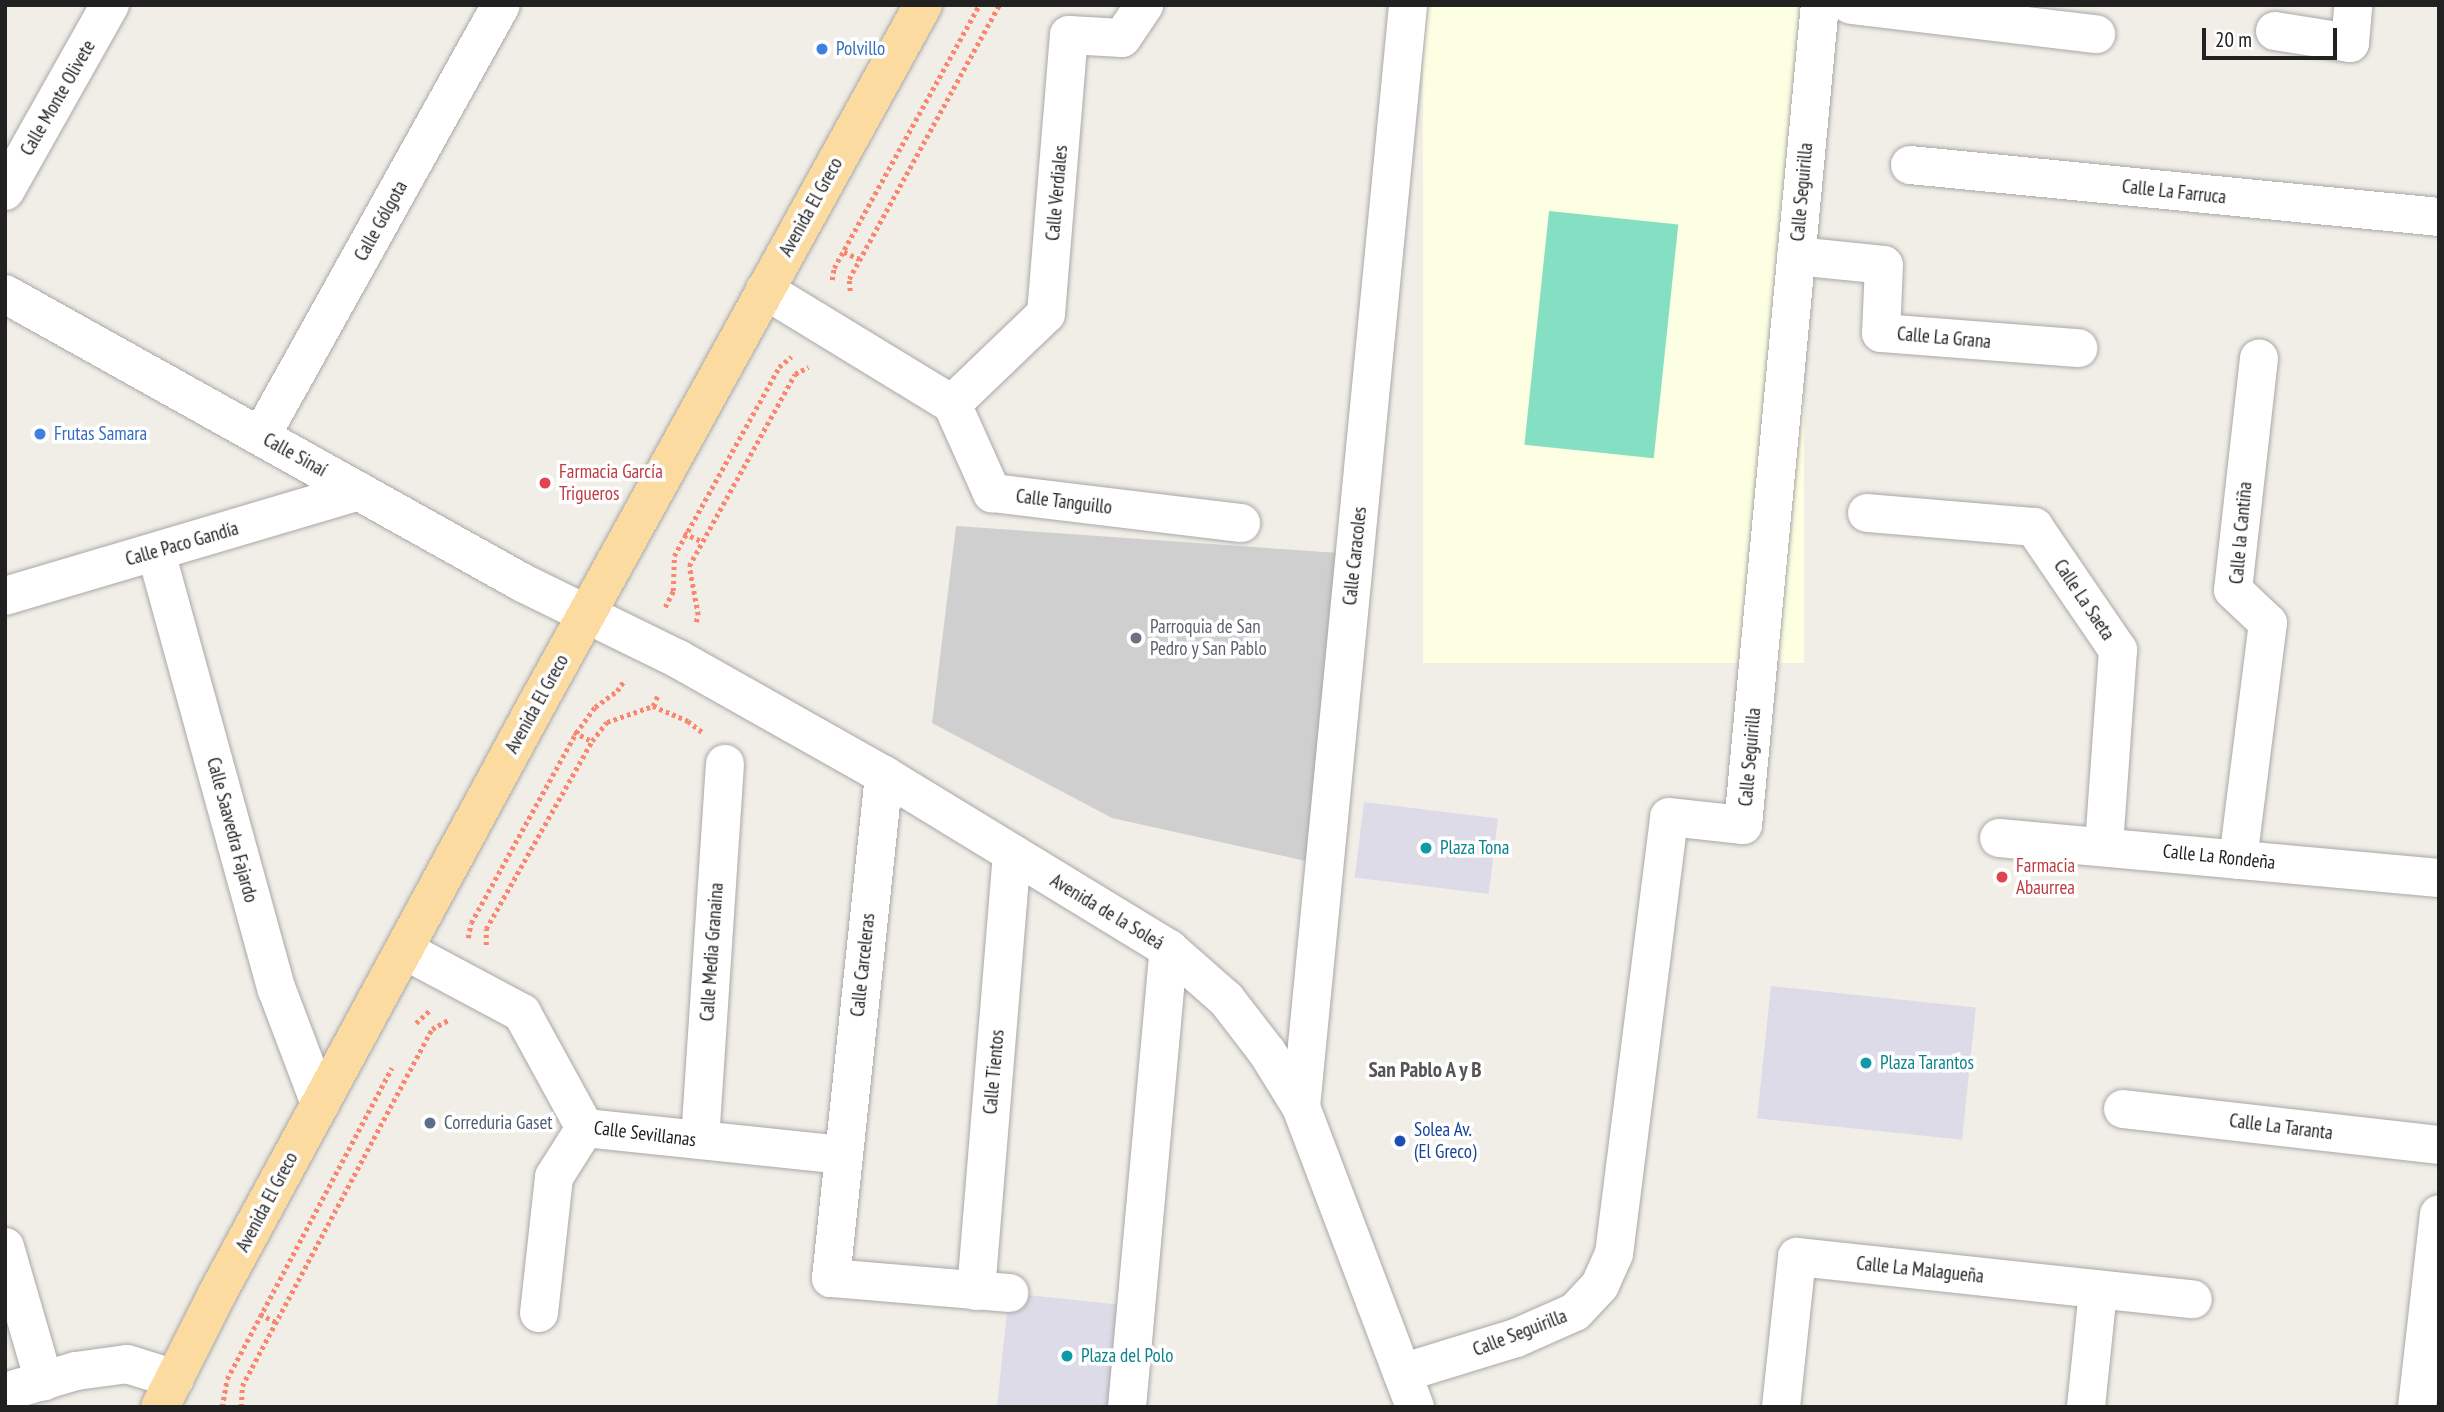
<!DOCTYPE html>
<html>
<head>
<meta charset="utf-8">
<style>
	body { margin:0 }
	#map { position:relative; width:2444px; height:1412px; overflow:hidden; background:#f1eee7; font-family:"PT Sans Narrow",sans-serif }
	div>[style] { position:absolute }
	.education>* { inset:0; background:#fdffe2; transform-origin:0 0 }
	.religious>* { inset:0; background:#cfcfcf }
	.pitch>* { inset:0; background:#85e0c3; transform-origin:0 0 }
	.plaza>* { inset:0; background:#dcdbe7; transform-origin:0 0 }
	.path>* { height:4.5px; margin-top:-2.25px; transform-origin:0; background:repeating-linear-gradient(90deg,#fb866e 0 3.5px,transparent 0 7px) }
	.roads { filter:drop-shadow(0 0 2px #a8a8a8) drop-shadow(0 0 2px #a8a8a8) }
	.minor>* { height:38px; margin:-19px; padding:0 19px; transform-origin:19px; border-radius:19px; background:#fff }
	.major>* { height:38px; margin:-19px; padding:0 19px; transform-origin:19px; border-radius:19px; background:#fcdba1 }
	.dots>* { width:19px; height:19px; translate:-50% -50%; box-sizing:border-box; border:4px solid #fff; border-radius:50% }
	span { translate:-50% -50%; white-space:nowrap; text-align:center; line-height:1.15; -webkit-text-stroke:7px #fff; paint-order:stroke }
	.shop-label { font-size:19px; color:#366cbe }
	.left { translate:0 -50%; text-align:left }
	.street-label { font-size:19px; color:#212121 }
	.health-label { font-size:19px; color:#be3a42 }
	.worship-label { font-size:19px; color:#5b616d }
	.culture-label { font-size:19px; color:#0d838f }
	.service-label { font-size:19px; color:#4e5e75 }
	.transit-label { font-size:19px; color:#164399 }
	.neighbourhood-label { font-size:21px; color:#545454; font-weight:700 }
	.frame { position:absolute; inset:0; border:7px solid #212121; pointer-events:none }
	.scale { position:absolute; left:2202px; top:28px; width:135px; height:32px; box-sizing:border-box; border:4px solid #212121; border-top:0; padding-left:9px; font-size:21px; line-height:24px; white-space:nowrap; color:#212121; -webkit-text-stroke:5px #fff; paint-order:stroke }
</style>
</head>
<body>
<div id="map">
	<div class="education">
		<i style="left:1423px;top:5px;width:381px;height:658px"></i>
	</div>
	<div class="religious">
		<i style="clip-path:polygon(956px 526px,1339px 553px,1306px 861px,1112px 818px,932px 723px)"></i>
	</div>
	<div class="pitch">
		<i style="left:1549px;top:211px;width:130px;height:235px;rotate:6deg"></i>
	</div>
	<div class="plaza">
		<i style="left:1364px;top:802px;width:135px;height:76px;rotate:7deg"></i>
		<i style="left:1771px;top:986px;width:206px;height:133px;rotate:6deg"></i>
		<i style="left:1009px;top:1293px;width:128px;height:115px;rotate:6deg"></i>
	</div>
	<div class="path">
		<i style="left:844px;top:252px;width:17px;rotate:24deg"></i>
		<i style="left:832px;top:280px;width:12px;rotate:-81deg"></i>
		<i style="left:834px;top:268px;width:300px;rotate:-61.1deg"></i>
		<i style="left:850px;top:291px;width:12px;rotate:-95deg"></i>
		<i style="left:849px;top:279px;width:312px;rotate:-61.3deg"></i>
		<i style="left:684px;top:533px;width:19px;rotate:25deg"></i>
		<i style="left:665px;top:607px;width:18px;rotate:-63deg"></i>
		<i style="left:673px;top:591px;width:35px;rotate:-88deg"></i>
		<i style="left:674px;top:556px;width:216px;rotate:-60.9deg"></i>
		<i style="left:779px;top:367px;width:16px;rotate:-40deg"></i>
		<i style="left:696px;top:622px;width:7px;rotate:-74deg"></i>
		<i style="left:698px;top:615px;width:50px;rotate:-100.4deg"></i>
		<i style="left:689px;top:566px;width:219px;rotate:-61.1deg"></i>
		<i style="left:795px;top:374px;width:15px;rotate:-28deg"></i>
		<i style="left:653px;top:706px;width:38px;rotate:23deg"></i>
		<i style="left:688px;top:721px;width:18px;rotate:38deg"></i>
		<i style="left:574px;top:732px;width:20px;rotate:27deg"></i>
		<i style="left:468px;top:938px;width:15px;rotate:-79deg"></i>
		<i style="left:471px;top:923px;width:217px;rotate:-61.1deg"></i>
		<i style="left:576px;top:733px;width:32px;rotate:-54deg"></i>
		<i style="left:595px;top:707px;width:27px;rotate:-36deg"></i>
		<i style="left:617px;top:691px;width:14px;rotate:-56deg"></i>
		<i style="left:486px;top:945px;width:16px;rotate:-90deg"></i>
		<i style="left:486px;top:929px;width:216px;rotate:-60.6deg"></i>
		<i style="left:592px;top:741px;width:24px;rotate:-52deg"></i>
		<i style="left:607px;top:722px;width:49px;rotate:-19.2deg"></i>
		<i style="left:653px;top:706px;width:12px;rotate:-66deg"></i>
		<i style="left:416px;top:1023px;width:19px;rotate:-43deg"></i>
		<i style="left:260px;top:1314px;width:18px;rotate:27deg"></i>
		<i style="left:222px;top:1407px;width:28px;rotate:-80deg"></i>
		<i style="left:227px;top:1379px;width:352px;rotate:-62.1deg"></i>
		<i style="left:241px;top:1407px;width:21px;rotate:-87deg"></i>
		<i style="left:242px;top:1386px;width:404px;rotate:-62deg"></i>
		<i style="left:432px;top:1029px;width:18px;rotate:-29deg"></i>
	</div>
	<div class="roads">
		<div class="minor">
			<i style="left:1851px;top:5px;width:247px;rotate:6.8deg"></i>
			<i style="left:2275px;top:31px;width:76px;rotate:9.1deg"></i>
			<i style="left:2350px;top:43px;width:38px;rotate:-85deg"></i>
			<i style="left:1910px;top:165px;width:532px;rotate:5.61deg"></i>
			<i style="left:5px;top:191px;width:214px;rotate:-60.6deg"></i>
			<i style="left:1796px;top:256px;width:88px;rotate:5.8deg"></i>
			<i style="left:1884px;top:265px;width:68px;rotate:92.5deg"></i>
			<i style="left:1881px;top:333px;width:198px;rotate:4.4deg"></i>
			<i style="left:765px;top:290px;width:219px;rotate:31.4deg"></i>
			<i style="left:952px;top:404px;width:98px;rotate:65.8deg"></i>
			<i style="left:992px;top:493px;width:251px;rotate:6.9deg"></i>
			<i style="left:5px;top:294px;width:593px;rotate:29.16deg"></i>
			<i style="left:523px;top:583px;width:173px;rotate:26.1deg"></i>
			<i style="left:678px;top:659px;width:236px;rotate:29.4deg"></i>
			<i style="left:884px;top:775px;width:334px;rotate:31.4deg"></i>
			<i style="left:1169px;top:949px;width:76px;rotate:41.3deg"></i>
			<i style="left:1226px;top:999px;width:67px;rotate:52.3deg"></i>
			<i style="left:1267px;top:1052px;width:65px;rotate:58.3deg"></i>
			<i style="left:1301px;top:1107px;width:321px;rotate:69.2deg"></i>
			<i style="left:952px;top:404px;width:130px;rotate:-43.8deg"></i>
			<i style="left:1046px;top:314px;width:280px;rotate:-85.3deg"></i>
			<i style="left:1069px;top:35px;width:53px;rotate:3.2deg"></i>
			<i style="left:1122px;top:38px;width:40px;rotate:-56deg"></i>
			<i style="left:261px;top:436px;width:493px;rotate:-60.9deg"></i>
			<i style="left:1867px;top:513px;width:168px;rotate:4.8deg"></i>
			<i style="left:2034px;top:527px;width:149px;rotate:55.7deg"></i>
			<i style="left:2118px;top:650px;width:196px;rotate:94.1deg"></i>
			<i style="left:156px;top:552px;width:454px;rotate:74.6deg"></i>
			<i style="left:277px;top:990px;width:122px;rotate:69.3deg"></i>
			<i style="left:5px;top:596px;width:369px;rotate:-16.5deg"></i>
			<i style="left:884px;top:775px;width:506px;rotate:96.01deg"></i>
			<i style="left:831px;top:1278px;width:179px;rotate:4.8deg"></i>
			<i style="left:1999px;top:838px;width:442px;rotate:5.2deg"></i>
			<i style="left:2238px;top:860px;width:239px;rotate:-82.8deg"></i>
			<i style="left:2268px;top:623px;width:48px;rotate:-136.7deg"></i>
			<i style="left:2233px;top:590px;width:233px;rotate:-83.6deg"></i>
			<i style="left:404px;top:950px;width:134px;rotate:28.1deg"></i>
			<i style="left:522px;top:1013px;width:131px;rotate:61.3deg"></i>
			<i style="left:585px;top:1128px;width:258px;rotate:6deg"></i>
			<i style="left:1301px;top:1107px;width:1107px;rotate:-84.45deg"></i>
			<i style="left:2123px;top:1109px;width:318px;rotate:6.5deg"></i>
			<i style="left:700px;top:1140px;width:377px;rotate:-86.2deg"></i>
			<i style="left:5px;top:1247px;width:140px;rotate:73.8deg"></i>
			<i style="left:976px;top:1291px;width:439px;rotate:-85.3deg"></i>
			<i style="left:539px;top:1313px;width:137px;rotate:-83.7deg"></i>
			<i style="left:554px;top:1177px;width:58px;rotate:-57.7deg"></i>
			<i style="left:1402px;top:1373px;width:119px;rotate:-17.1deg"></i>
			<i style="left:1516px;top:1338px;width:64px;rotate:-23.8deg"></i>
			<i style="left:1575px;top:1312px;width:37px;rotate:-47deg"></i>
			<i style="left:1600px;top:1285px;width:34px;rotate:-66deg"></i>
			<i style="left:1614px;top:1254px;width:440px;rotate:-82.8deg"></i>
			<i style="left:1669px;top:817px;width:74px;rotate:6.2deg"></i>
			<i style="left:1743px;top:825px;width:824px;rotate:-84.64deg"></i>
			<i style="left:5px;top:1392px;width:74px;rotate:-16.5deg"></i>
			<i style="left:76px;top:1371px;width:51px;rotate:-7.8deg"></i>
			<i style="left:127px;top:1364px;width:50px;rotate:17.4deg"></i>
			<i style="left:1127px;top:1407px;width:460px;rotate:-84.8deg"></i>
			<i style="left:1781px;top:1407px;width:151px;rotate:-83.9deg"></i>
			<i style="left:1797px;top:1257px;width:398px;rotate:6.1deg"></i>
			<i style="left:2086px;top:1407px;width:118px;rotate:-84.1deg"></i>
			<i style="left:2417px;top:1407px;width:194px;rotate:-83.5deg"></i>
		</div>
		<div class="major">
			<i style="left:160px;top:1407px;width:127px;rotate:-63.2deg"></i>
			<i style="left:217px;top:1294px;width:661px;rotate:-61.53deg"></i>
			<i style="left:532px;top:713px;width:809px;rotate:-61.09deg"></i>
		</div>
	</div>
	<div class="dots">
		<i style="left:822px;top:49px;background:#3f7fe0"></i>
		<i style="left:40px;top:434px;background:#3f7fe0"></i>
		<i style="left:545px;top:483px;background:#e0444e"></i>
		<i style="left:1136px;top:638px;background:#6b7280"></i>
		<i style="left:1426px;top:848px;background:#0f9aa8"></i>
		<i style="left:2002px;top:877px;background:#e0444e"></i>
		<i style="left:1866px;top:1063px;background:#0f9aa8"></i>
		<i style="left:430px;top:1123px;background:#5c6f8a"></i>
		<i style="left:1400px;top:1141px;background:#1a4fb4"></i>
		<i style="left:1067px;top:1356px;background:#0f9aa8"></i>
	</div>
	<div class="shop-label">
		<span class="left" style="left:836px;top:49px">Polvillo</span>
		<span class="left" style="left:54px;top:434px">Frutas Samara</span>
	</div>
	<div class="street-label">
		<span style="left:58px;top:98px;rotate:-60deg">Calle Monte Olivete</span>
		<span style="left:1802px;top:192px;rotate:-85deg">Calle Seguirilla</span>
		<span style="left:2174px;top:192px;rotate:6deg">Calle La Farruca</span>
		<span style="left:1057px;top:193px;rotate:-85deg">Calle Verdiales</span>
		<span style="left:811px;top:207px;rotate:-61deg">Avenida El Greco</span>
		<span style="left:381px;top:221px;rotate:-61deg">Calle Gólgota</span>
		<span style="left:1944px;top:338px;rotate:5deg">Calle La Grana</span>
		<span style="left:295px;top:455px;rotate:29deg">Calle Sinaí</span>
		<span style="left:1064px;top:502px;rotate:7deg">Calle Tanguillo</span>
		<span style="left:2241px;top:533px;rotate:-85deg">Calle la Cantiña</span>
		<span style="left:182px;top:544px;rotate:-16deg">Calle Paco Gandía</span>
		<span style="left:1355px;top:556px;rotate:-84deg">Calle Caracoles</span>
		<span style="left:2084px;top:600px;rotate:56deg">Calle La Saeta</span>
		<span style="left:537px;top:704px;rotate:-61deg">Avenida El Greco</span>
		<span style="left:1750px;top:757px;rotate:-85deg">Calle Seguirilla</span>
		<span style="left:232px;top:830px;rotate:75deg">Calle Saavedra Fajardo</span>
		<span style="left:2219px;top:857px;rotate:6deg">Calle La Rondeña</span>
		<span style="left:1107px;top:912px;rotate:31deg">Avenida de la Soleá</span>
		<span style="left:712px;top:952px;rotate:-86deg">Calle Media Granaina</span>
		<span style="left:863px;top:965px;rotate:-84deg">Calle Carceleras</span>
		<span style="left:994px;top:1072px;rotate:-85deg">Calle Tientos</span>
		<span style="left:2281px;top:1127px;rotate:7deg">Calle La Taranta</span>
		<span style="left:645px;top:1134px;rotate:7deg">Calle Sevillanas</span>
		<span style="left:267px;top:1202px;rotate:-62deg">Avenida El Greco</span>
		<span style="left:1920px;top:1270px;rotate:6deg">Calle La Malagueña</span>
		<span style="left:1520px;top:1333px;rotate:-21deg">Calle Seguirilla</span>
	</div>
	<div class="health-label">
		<span class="left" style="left:559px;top:483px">Farmacia García<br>Trigueros</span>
		<span class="left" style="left:2016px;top:877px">Farmacia<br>Abaurrea</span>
	</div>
	<div class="worship-label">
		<span class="left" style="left:1150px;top:638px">Parroquia de San<br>Pedro y San Pablo</span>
	</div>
	<div class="culture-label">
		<span class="left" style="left:1440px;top:848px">Plaza Tona</span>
		<span class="left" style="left:1880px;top:1063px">Plaza Tarantos</span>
		<span class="left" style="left:1081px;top:1356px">Plaza del Polo</span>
	</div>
	<div class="service-label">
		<span class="left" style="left:444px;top:1123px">Correduria Gaset</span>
	</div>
	<div class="transit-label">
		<span class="left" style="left:1414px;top:1141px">Solea Av.<br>(El Greco)</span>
	</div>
	<div class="neighbourhood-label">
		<span style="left:1425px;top:1070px">San Pablo A y B</span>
	</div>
	<div class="frame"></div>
	<div class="scale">20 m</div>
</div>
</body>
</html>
